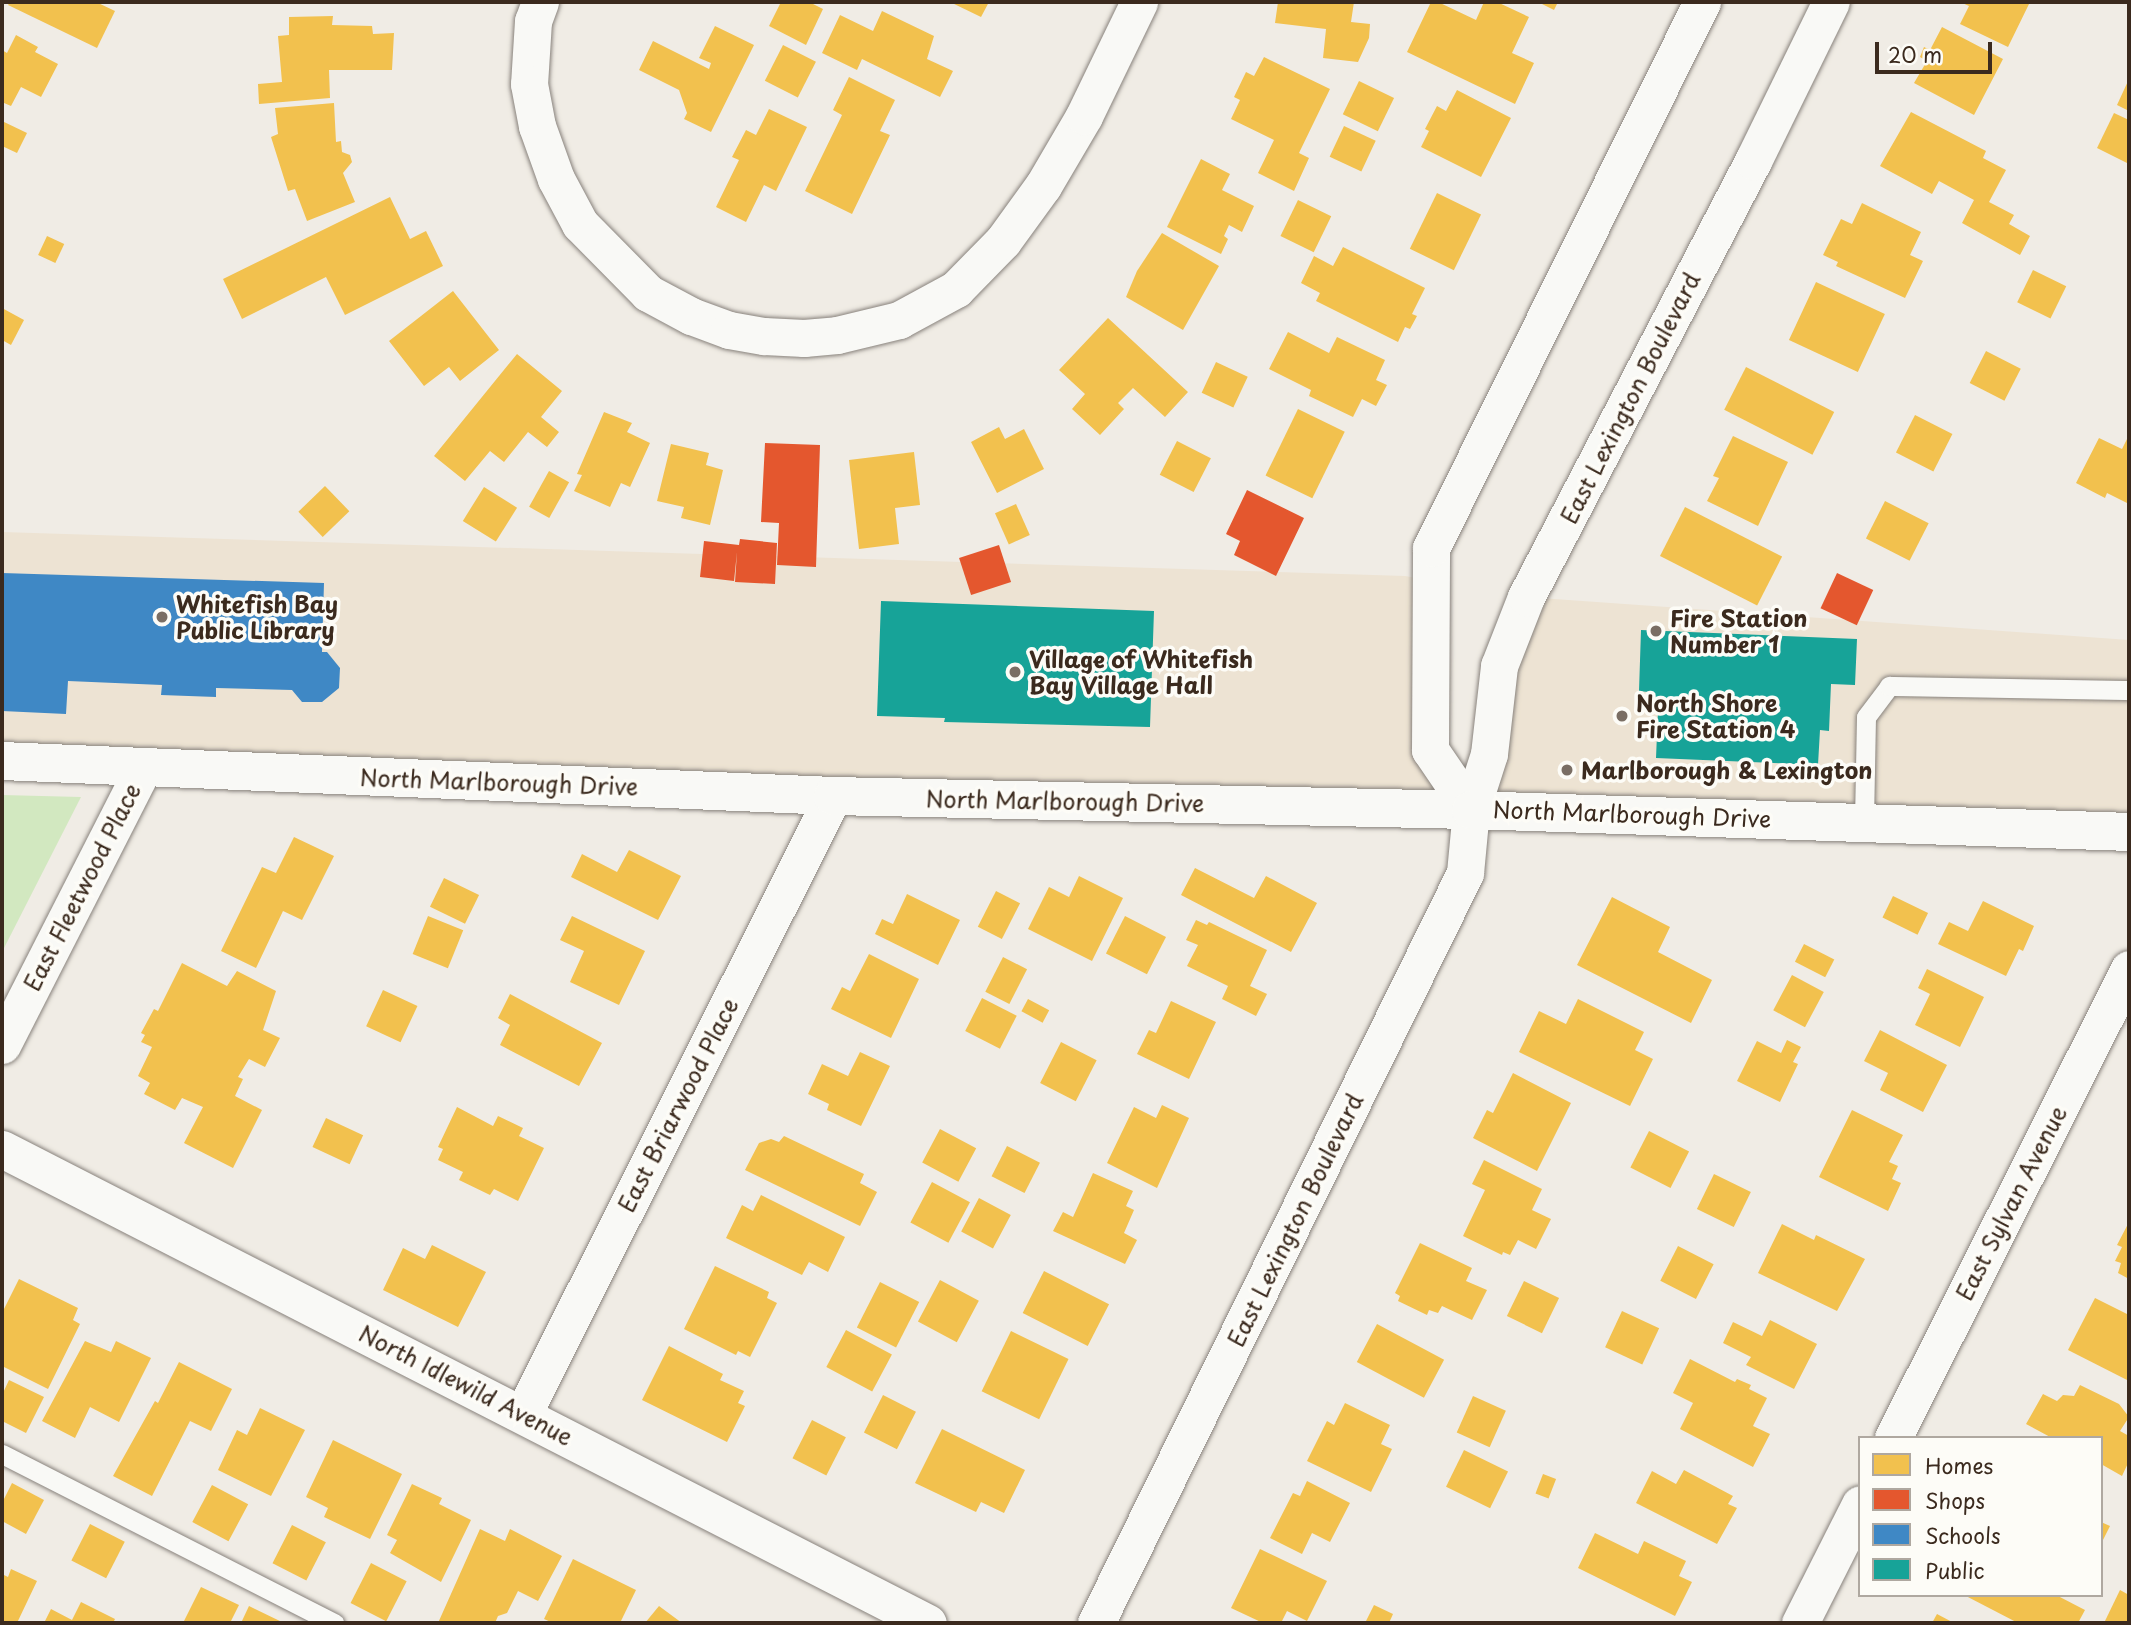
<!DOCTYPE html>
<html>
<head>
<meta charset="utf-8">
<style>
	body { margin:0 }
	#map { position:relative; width:2131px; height:1625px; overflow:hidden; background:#f0ece5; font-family:"Playpen Sans",sans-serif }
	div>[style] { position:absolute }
	.built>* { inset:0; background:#ede3d3 }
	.green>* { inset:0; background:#d2e8c0 }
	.homes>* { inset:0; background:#f2c14e; transform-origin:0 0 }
	.shops>* { inset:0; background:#e4572e; transform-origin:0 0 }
	.schools>* { inset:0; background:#3f88c5 }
	.public>* { inset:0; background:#17a398 }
	.roads { filter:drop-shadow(0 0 2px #88827c) drop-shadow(0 0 2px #88827c) }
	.service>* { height:19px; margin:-9.5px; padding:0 9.5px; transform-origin:9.5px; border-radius:9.5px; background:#f9f9f6 }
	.minor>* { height:37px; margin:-18.5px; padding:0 18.5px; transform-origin:18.5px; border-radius:18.5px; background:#f9f9f6 }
	.tertiary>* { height:38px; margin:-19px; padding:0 19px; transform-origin:19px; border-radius:19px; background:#f9f9f6 }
	.dots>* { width:19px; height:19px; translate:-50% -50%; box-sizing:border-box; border:4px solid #fdfcf7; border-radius:50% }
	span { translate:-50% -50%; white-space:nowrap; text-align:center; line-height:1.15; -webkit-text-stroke:7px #fdfcf7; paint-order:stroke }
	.street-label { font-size:23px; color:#3b2a1e }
	.poi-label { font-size:23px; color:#3b2a1e; font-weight:700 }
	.left { translate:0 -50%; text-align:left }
	.frame { position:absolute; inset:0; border:4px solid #3b2a1e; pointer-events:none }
	.legend { position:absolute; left:1858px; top:1436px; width:245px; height:161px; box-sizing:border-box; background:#fdfcf7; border:2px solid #afa8a0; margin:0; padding:9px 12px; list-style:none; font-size:21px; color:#3b2a1e }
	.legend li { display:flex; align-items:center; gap:14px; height:35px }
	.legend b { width:35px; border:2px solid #afa8a0 }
	.scale { position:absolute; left:1875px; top:42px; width:117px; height:32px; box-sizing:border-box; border:4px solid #3b2a1e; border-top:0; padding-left:9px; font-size:21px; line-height:24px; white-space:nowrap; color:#3b2a1e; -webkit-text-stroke:5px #fdfcf7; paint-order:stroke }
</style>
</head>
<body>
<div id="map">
	<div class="built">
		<i style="clip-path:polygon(2px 532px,1405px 576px,1429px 580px,1430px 750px,1471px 809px,1526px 597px,2129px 640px,2129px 832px,2px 761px)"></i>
	</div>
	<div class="green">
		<i style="clip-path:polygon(2px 795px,81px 797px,2px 952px)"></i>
	</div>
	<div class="homes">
		<i style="clip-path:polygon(10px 2px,96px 2px,115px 11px,97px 48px,8px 5px)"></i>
		<i style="clip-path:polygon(781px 2px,809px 2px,823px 9px,806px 45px,769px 26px)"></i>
		<i style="clip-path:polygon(950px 2px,989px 2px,981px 17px)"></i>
		<i style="clip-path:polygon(1278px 2px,1354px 2px,1351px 22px,1370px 24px,1369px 38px,1358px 62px,1323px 58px,1326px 29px,1275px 23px)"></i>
		<i style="clip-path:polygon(1431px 2px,1438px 2px,1476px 20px,1484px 2px,1497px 2px,1529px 17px,1512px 53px,1534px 63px,1515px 104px,1407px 52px)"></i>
		<i style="clip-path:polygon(1538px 2px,1558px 2px,1554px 10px)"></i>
		<i style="clip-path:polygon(1960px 2px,2030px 2px,2008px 47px,1960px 24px,1969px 6px)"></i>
		<i style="clip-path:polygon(882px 11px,934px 36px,927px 59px,953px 71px,940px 97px,862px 59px,857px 70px,822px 53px,840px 15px,873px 31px)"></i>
		<i style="clip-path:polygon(333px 16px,332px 25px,372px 26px,373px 34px,394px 33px,392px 70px,329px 70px,330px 98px,259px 104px,258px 84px,282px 82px,278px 36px,289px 35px,289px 17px)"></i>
		<i style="clip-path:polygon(715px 26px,754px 45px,711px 132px,684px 119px,687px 113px,679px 90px,639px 70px,653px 41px,709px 69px,711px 63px,699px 58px)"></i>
		<i style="clip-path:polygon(1942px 27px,2003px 59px,1974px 115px,1914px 83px,1927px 61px,1920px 57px,1924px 47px,1930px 50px)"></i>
		<i style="clip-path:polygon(16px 35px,38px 47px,35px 52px,58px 64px,41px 97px,21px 87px,11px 106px,4px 103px,2px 107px,2px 50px,7px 53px)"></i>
		<i style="left:783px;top:45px;width:37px;height:40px;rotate:27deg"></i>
		<i style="clip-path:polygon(1264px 57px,1330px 89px,1299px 153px,1309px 158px,1294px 191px,1258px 173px,1274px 140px,1231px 119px,1240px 100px,1234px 97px,1246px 72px,1254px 76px)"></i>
		<i style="clip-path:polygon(849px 77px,895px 100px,880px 131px,890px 135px,852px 214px,805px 191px,842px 115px,833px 110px)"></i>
		<i style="clip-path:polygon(2129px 79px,2129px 111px,2117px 105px)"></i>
		<i style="left:1359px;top:81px;width:39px;height:37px;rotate:26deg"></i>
		<i style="clip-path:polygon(1457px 90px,1511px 118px,1481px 177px,1421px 147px,1429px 131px,1425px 129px,1437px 106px,1446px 111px)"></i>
		<i style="clip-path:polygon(334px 103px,336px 142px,341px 141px,342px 152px,350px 155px,352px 162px,343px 173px,355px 202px,307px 221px,295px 189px,288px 191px,271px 137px,278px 134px,275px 108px)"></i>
		<i style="clip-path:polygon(769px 109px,807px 127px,776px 191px,764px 185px,746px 222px,716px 207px,739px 160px,732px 157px,746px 130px,756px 135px)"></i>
		<i style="clip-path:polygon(1911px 112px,1986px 151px,1983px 158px,2006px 170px,1989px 202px,2014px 215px,2009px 224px,2030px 236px,2020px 255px,1962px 223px,1974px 200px,1939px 181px,1932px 194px,1880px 166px)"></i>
		<i style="clip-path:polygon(2114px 113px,2129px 120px,2129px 164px,2097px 148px)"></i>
		<i style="clip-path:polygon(2px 121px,27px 133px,17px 153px,2px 146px)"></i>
		<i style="left:1344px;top:126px;width:35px;height:34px;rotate:25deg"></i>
		<i style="clip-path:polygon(1201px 159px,1230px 174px,1222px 190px,1254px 206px,1242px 232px,1229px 225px,1224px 236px,1228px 239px,1221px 254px,1167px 227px)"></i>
		<i style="left:1437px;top:193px;width:49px;height:62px;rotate:26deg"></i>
		<i style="clip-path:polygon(390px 197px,410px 239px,426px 231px,443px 266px,345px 315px,326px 277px,242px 319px,223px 279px)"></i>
		<i style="left:1298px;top:200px;width:37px;height:40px;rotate:26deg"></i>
		<i style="clip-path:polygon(1862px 203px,1921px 232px,1910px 255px,1923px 261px,1905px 298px,1836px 266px,1838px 262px,1823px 255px,1841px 219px,1852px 224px)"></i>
		<i style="clip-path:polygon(1162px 233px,1219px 266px,1183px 330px,1126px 297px,1137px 271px)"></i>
		<i style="left:47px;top:236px;width:19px;height:21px;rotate:25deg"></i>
		<i style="clip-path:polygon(1343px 247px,1425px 288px,1412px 314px,1417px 316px,1410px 329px,1405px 327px,1398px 342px,1316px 301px,1320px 293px,1301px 283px,1314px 256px,1333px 266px)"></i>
		<i style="left:2033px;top:270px;width:37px;height:36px;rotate:26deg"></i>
		<i style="left:1816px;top:282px;width:76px;height:64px;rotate:25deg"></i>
		<i style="clip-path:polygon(453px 291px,499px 350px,460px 381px,449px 367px,424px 386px,389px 341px)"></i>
		<i style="clip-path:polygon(2px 308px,24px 320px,11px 345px,2px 340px)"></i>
		<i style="clip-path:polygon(1108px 318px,1188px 392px,1165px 417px,1133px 388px,1118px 403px,1124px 409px,1100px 435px,1072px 409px,1085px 394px,1059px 370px)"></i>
		<i style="clip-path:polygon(1288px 332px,1329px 353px,1337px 337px,1385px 360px,1376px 380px,1387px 385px,1376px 406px,1362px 399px,1353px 417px,1309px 396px,1311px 390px,1269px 369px)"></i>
		<i style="left:1986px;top:351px;width:39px;height:36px;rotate:27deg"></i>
		<i style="clip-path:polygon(517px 354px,562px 391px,541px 417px,559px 432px,547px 447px,528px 432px,504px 462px,490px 451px,465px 481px,434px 456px)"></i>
		<i style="left:1216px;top:362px;width:35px;height:34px;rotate:25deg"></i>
		<i style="left:1746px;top:367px;width:99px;height:48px;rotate:27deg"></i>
		<i style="left:1298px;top:409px;width:52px;height:74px;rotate:26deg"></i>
		<i style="clip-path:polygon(604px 412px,632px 423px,627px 432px,650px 443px,630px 487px,621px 483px,610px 507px,574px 491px,582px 475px,577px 474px)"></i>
		<i style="left:1915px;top:415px;width:42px;height:42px;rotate:27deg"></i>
		<i style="clip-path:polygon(999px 427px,1005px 439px,1024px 429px,1044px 469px,997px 493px,971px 442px)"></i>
		<i style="clip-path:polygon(2129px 435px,2129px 504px,2107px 493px,2105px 498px,2076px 483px,2099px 438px,2122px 449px)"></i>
		<i style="clip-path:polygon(1733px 436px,1788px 462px,1758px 526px,1707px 501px,1719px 478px,1713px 476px)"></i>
		<i style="left:1177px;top:441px;width:38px;height:38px;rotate:27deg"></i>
		<i style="clip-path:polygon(671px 444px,709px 453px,706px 465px,723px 470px,710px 525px,681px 518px,684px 507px,657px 501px)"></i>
		<i style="clip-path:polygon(914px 452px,920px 505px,895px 508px,899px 544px,859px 549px,849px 460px)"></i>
		<i style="left:549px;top:471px;width:23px;height:41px;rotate:29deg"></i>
		<i style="left:325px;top:486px;width:35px;height:37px;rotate:46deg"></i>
		<i style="left:484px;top:487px;width:39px;height:40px;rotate:32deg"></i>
		<i style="left:1885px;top:501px;width:49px;height:42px;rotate:27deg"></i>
		<i style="left:1016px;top:504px;width:34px;height:23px;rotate:66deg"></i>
		<i style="left:1685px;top:507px;width:109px;height:55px;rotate:27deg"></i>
		<i style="clip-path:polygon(294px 837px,334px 856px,302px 920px,283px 911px,256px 968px,221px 951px,262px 867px,276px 873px)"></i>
		<i style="clip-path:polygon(629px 850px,681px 876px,658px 920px,571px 877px,582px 854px,617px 872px)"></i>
		<i style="clip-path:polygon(1195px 868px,1254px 898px,1266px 876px,1317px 903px,1291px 952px,1181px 895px)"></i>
		<i style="clip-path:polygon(1079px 876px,1123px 898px,1092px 961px,1028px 929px,1049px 887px,1069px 897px)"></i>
		<i style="left:444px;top:878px;width:39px;height:32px;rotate:26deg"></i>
		<i style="left:996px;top:891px;width:27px;height:40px;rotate:27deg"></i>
		<i style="clip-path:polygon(907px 894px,960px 920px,938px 965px,875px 934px,882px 919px,893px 924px)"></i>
		<i style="left:1893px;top:896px;width:39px;height:24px;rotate:26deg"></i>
		<i style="clip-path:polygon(1612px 897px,1670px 927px,1658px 952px,1712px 980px,1691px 1023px,1577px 965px)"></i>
		<i style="clip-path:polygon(1983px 901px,2034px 926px,2023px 951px,2019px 949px,2006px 976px,1938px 944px,1949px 922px,1968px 931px)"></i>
		<i style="left:428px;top:916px;width:38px;height:41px;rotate:22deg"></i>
		<i style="clip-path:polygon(572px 916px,645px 951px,619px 1005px,570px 982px,584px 951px,560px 940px)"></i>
		<i style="left:1125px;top:916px;width:46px;height:42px;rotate:27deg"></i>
		<i style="clip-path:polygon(1196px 920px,1207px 925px,1209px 922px,1267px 950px,1250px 986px,1267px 994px,1256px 1016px,1222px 999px,1228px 986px,1187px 966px,1198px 945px,1186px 940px)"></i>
		<i style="left:1804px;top:944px;width:34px;height:20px;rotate:27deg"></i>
		<i style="clip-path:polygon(869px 954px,919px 979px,891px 1038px,831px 1009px,842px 987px,850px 991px)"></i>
		<i style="left:1003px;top:957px;width:27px;height:39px;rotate:27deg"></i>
		<i style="clip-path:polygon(182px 963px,227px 986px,237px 971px,276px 991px,263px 1030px,280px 1038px,265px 1067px,249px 1059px,238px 1077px,243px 1079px,235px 1096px,262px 1110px,233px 1168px,184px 1143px,203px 1107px,182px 1098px,175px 1110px,144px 1094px,150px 1083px,138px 1076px,152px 1047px,141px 1042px,145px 1035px,141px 1033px,154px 1009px,158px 1011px)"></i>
		<i style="clip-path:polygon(1927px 969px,1984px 997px,1960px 1047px,1915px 1025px,1930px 994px,1918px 988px)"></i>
		<i style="left:1792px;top:975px;width:36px;height:40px;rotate:28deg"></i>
		<i style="left:383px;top:990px;width:38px;height:40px;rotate:25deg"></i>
		<i style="clip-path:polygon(510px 994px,602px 1043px,579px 1086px,500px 1045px,510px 1025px,498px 1018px)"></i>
		<i style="left:982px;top:998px;width:39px;height:37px;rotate:27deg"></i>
		<i style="left:1028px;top:999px;width:24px;height:14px;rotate:28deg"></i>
		<i style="clip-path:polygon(1578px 999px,1644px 1032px,1635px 1050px,1653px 1059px,1630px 1106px,1519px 1052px,1539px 1011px,1566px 1024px)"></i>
		<i style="clip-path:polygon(1171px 1001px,1216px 1022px,1189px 1079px,1137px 1054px,1149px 1030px,1156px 1033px)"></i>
		<i style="clip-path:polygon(1880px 1030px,1947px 1065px,1923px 1112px,1880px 1090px,1888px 1073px,1864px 1061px)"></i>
		<i style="clip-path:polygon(1787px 1040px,1801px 1047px,1793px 1062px,1798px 1064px,1780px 1102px,1737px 1081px,1757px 1041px,1781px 1053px)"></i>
		<i style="left:1061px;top:1042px;width:40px;height:46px;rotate:27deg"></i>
		<i style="clip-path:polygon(860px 1052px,890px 1066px,861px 1126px,827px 1110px,829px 1104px,808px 1094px,822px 1064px,848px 1076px)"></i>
		<i style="clip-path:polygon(1513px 1073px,1571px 1103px,1537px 1171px,1473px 1138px,1487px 1110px,1493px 1113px)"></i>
		<i style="clip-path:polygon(1162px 1105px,1189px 1118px,1157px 1188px,1107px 1163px,1134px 1107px,1156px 1118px)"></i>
		<i style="clip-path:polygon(457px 1107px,493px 1126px,498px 1116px,523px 1128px,519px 1136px,544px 1148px,518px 1201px,494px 1189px,490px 1195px,459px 1180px,463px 1172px,438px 1160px,443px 1149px,438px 1147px)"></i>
		<i style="clip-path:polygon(1852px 1110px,1903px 1135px,1889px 1162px,1898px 1166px,1892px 1179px,1901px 1183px,1888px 1211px,1819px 1177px)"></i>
		<i style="left:326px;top:1118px;width:41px;height:32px;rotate:25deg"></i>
		<i style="left:940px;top:1129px;width:41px;height:38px;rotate:28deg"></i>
		<i style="left:1649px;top:1131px;width:45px;height:41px;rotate:27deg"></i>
		<i style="clip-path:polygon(784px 1136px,864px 1174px,860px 1183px,877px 1192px,860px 1226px,745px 1170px,759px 1143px,771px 1139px,779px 1142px)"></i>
		<i style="left:1007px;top:1146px;width:37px;height:34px;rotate:27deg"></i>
		<i style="clip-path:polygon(1484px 1160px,1542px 1189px,1532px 1210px,1551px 1219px,1536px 1249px,1518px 1240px,1510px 1255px,1503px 1252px,1502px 1255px,1463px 1236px,1485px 1190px,1472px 1184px)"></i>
		<i style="clip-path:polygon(1093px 1173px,1133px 1191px,1126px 1206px,1134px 1210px,1124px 1233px,1137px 1240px,1125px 1264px,1053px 1231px,1063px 1212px,1073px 1217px)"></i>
		<i style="left:1714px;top:1174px;width:41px;height:39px;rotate:26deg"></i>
		<i style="left:932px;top:1182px;width:43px;height:46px;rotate:28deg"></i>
		<i style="clip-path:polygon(761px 1195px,845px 1237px,828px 1272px,809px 1262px,802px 1275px,726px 1238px,742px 1205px,753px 1211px)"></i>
		<i style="left:979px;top:1198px;width:36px;height:38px;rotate:28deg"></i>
		<i style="clip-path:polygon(2129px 1222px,2129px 1279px,2118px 1273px,2121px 1263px,2115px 1261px,2122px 1247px,2117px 1245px)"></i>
		<i style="clip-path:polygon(1782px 1224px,1814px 1240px,1816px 1235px,1865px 1259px,1837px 1311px,1758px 1273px)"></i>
		<i style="clip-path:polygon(1420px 1243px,1472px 1268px,1466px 1281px,1487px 1290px,1472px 1320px,1442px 1306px,1438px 1313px,1429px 1310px,1427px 1315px,1398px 1301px,1400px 1296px,1395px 1293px)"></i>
		<i style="clip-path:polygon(432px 1245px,486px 1272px,458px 1327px,383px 1290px,403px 1248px,425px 1259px)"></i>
		<i style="left:1678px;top:1246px;width:40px;height:39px;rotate:27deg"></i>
		<i style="clip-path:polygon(715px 1266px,769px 1292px,767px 1298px,777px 1303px,750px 1357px,738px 1351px,736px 1355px,684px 1329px)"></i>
		<i style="left:1044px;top:1271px;width:73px;height:47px;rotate:27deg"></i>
		<i style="clip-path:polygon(19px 1279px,78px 1308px,73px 1320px,80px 1324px,48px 1389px,2px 1366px,2px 1313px)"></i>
		<i style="left:940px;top:1280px;width:44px;height:47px;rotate:28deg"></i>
		<i style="left:1524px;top:1281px;width:39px;height:39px;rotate:26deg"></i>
		<i style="left:880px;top:1282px;width:44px;height:51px;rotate:27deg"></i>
		<i style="clip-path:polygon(2095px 1298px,2129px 1315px,2129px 1381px,2068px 1350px)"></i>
		<i style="left:1622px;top:1311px;width:41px;height:40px;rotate:25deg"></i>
		<i style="clip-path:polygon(1770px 1320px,1817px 1344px,1794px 1389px,1746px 1365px,1751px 1357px,1723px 1343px,1733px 1322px,1762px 1336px)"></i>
		<i style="left:1377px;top:1324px;width:76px;height:43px;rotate:28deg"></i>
		<i style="left:846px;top:1330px;width:52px;height:42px;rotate:28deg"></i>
		<i style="left:1011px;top:1331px;width:64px;height:67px;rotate:26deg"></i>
		<i style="clip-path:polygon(85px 1341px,111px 1352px,116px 1341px,151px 1358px,119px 1422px,90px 1407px,75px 1438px,42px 1421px)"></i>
		<i style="clip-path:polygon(669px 1346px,723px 1374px,720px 1380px,744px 1391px,738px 1403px,745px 1406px,727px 1442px,642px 1400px)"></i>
		<i style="clip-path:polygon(1690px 1359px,1735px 1382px,1737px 1379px,1751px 1385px,1749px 1389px,1767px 1398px,1753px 1426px,1770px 1434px,1753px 1467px,1680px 1429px,1693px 1403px,1673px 1393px)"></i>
		<i style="clip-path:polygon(179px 1362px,232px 1389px,211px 1431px,190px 1421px,152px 1496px,113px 1476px,155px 1401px,158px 1403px)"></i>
		<i style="clip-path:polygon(9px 1380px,44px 1397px,26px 1433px,2px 1421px,2px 1395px)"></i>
		<i style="clip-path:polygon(2080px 1385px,2119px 1404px,2129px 1417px,2120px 1431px,2129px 1436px,2129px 1461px,2122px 1476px,2101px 1464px,2101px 1438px,2052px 1438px,2026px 1424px,2043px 1394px,2057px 1401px,2063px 1395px,2074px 1396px)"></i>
		<i style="left:883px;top:1395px;width:37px;height:42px;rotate:27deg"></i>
		<i style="left:1473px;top:1396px;width:36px;height:40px;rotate:24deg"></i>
		<i style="clip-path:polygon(1345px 1403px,1390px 1425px,1381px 1444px,1392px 1449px,1371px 1492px,1307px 1461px,1327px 1421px,1334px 1425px)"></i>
		<i style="clip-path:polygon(260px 1408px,305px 1430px,271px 1496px,218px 1470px,237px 1430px,247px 1435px)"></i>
		<i style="left:812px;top:1420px;width:38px;height:43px;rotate:27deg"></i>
		<i style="clip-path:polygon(942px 1429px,1025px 1470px,1004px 1513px,981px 1502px,976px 1512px,915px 1483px)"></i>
		<i style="clip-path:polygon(333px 1440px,402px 1474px,370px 1539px,324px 1517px,328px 1508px,306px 1497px)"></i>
		<i style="left:1464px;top:1450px;width:49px;height:41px;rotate:26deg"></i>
		<i style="clip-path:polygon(1684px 1470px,1733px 1496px,1728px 1504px,1737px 1508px,1717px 1544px,1636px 1503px,1652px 1471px,1676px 1484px)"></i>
		<i style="left:1543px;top:1474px;width:14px;height:21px;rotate:21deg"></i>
		<i style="clip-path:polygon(1307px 1481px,1350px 1503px,1330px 1542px,1312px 1533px,1302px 1554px,1270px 1538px,1293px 1493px,1300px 1496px)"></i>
		<i style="clip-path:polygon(12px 1483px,44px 1500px,26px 1534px,2px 1521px,2px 1503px)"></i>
		<i style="clip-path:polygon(412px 1484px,442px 1498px,439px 1504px,471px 1520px,441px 1582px,390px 1553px,397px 1540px,387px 1535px)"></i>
		<i style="left:212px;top:1485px;width:41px;height:42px;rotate:28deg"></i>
		<i style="clip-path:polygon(2101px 1522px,2110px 1526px,2101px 1544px)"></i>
		<i style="left:90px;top:1524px;width:39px;height:41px;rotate:27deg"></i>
		<i style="left:292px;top:1525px;width:38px;height:43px;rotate:27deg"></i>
		<i style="clip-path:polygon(480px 1529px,505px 1541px,510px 1529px,562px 1556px,538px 1601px,518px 1591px,507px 1613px,498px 1616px,495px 1623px,438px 1623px)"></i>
		<i style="clip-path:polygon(1595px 1533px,1638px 1554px,1644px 1541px,1686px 1561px,1679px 1576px,1692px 1582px,1675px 1616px,1578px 1568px)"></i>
		<i style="clip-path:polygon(1260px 1549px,1327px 1581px,1307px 1621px,1287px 1611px,1281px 1623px,1263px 1623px,1231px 1608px)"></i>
		<i style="clip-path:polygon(573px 1559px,636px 1590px,620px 1623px,553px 1623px,544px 1619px)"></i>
		<i style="left:371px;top:1563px;width:40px;height:45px;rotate:27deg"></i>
		<i style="clip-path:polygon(11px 1569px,37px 1581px,17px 1623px,2px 1623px,2px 1574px,8px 1577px)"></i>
		<i style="clip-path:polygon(201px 1587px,239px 1605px,230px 1623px,183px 1623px)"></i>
		<i style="clip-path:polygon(2120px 1590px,2129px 1595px,2129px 1623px,2104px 1623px)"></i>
		<i style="clip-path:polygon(1964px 1595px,2056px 1595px,2085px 1610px,2078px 1623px,2018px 1623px)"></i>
		<i style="clip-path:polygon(81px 1602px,115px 1619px,113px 1623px,44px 1623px,51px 1609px,72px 1620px)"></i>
		<i style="clip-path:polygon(1374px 1605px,1393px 1614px,1389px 1623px,1365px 1623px)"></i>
		<i style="clip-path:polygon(249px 1606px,284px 1623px,241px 1623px)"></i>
		<i style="clip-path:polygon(659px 1606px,682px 1623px,645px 1623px)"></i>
		<i style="clip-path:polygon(1937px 1614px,1954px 1623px,1932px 1623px)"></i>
	</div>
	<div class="shops">
		<i style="clip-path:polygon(765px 443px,820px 445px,816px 567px,777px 565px,779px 523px,761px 522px)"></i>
		<i style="clip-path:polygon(1247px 490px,1304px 518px,1276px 576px,1234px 555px,1240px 541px,1226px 534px)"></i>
		<i style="clip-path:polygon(740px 539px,777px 543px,775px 584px,735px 582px,737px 552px,734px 581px,700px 577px,704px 541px,739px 545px)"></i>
		<i style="left:999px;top:545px;width:39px;height:42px;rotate:72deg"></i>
		<i style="left:1837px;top:573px;width:40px;height:39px;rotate:25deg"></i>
	</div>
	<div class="schools">
		<i style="clip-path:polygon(2px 573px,324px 583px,322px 652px,327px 652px,340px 668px,339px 688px,322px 702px,302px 702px,292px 690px,216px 688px,216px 697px,161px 695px,162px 685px,68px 681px,66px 714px,2px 711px)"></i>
	</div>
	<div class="public">
		<i style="clip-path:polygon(881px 601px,1154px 611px,1150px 727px,944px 722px,945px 718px,877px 716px)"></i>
		<i style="clip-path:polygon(1641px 630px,1857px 639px,1855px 685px,1831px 684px,1829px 731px,1820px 730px,1818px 765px,1656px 758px,1658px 710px,1647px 709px,1648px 692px,1639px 691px)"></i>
	</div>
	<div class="roads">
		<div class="service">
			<i style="left:1864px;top:821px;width:104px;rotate:-88.9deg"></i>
			<i style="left:1866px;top:717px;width:39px;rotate:-53deg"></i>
			<i style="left:1889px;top:686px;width:240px;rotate:1deg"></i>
			<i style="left:2px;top:1454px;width:373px;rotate:27deg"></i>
		</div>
		<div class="minor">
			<i style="left:540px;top:2px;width:20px;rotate:110deg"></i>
			<i style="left:533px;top:21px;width:63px;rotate:93.6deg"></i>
			<i style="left:529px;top:84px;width:43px;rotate:79.2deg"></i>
			<i style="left:537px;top:126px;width:56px;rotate:70.3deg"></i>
			<i style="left:556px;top:179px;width:51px;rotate:61.9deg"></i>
			<i style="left:580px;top:224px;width:97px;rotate:45.4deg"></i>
			<i style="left:648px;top:293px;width:49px;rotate:28.1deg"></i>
			<i style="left:691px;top:316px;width:40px;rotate:20.2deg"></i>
			<i style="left:729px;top:330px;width:36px;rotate:10deg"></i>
			<i style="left:764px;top:336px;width:40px;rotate:2.9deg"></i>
			<i style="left:804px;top:338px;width:33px;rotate:-5deg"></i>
			<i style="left:837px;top:335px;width:64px;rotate:-13.6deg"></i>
			<i style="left:899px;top:320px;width:65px;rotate:-28.5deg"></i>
			<i style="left:956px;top:289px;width:67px;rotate:-45.6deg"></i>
			<i style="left:1003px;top:241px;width:68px;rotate:-54deg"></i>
			<i style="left:1043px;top:186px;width:81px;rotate:-59.6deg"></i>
			<i style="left:1084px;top:116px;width:127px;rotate:-64.2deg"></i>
			<i style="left:1471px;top:810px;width:73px;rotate:-124.3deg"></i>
			<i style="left:1430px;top:750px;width:202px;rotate:-89.7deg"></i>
			<i style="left:1431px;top:548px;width:610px;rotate:-63.6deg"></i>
			<i style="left:2px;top:1045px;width:311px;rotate:-63deg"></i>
			<i style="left:2px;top:1149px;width:1040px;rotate:27.11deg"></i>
			<i style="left:523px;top:1414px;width:691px;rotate:-63.36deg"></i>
			<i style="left:1893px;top:1438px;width:525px;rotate:-63.29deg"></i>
			<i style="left:1096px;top:1623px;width:836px;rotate:-63.8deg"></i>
			<i style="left:1465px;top:873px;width:63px;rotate:-84.6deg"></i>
			<i style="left:1471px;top:810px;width:59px;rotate:-72.2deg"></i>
			<i style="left:1489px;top:754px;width:89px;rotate:-83.5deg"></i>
			<i style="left:1499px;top:666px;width:74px;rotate:-68.6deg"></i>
			<i style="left:1526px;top:597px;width:492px;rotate:-62.5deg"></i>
			<i style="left:1753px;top:161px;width:177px;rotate:-63.9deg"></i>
			<i style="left:1800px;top:1623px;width:133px;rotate:-63.2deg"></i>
		</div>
		<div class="tertiary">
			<i style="left:2px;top:761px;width:832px;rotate:2.41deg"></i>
			<i style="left:833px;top:796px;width:638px;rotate:1.26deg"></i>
			<i style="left:1471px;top:810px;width:658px;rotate:1.91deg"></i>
		</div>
	</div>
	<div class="dots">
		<i style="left:162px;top:617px;background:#7a6e64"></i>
		<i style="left:1656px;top:631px;background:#7a6e64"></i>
		<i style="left:1015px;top:672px;background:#7a6e64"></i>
		<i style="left:1622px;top:716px;background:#7a6e64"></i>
		<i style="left:1567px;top:770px;background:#7a6e64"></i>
	</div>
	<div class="street-label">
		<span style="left:1630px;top:398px;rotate:-63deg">East Lexington Boulevard</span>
		<span style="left:499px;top:782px;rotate:2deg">North Marlborough Drive</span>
		<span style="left:1065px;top:801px;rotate:1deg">North Marlborough Drive</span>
		<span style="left:1632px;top:814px;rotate:2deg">North Marlborough Drive</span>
		<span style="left:82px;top:887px;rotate:-63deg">East Fleetwood Place</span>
		<span style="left:678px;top:1105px;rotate:-63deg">East Briarwood Place</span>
		<span style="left:2011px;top:1203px;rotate:-63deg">East Sylvan Avenue</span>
		<span style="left:1295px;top:1220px;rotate:-64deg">East Lexington Boulevard</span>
		<span style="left:466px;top:1385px;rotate:27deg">North Idlewild Avenue</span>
	</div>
	<div class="poi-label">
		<span class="left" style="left:176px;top:617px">Whitefish Bay<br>Public Library</span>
		<span class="left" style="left:1670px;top:631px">Fire Station<br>Number 1</span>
		<span class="left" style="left:1029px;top:672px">Village of Whitefish<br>Bay Village Hall</span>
		<span class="left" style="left:1636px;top:716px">North Shore<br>Fire Station 4</span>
		<span class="left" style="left:1581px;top:770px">Marlborough &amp; Lexington</span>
	</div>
	<div class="frame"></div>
	<ul class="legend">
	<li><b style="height:19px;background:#f2c14e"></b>Homes</li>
	<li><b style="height:19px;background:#e4572e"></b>Shops</li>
	<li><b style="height:19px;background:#3f88c5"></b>Schools</li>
	<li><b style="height:19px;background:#17a398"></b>Public</li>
	</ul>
	<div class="scale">20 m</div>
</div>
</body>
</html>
